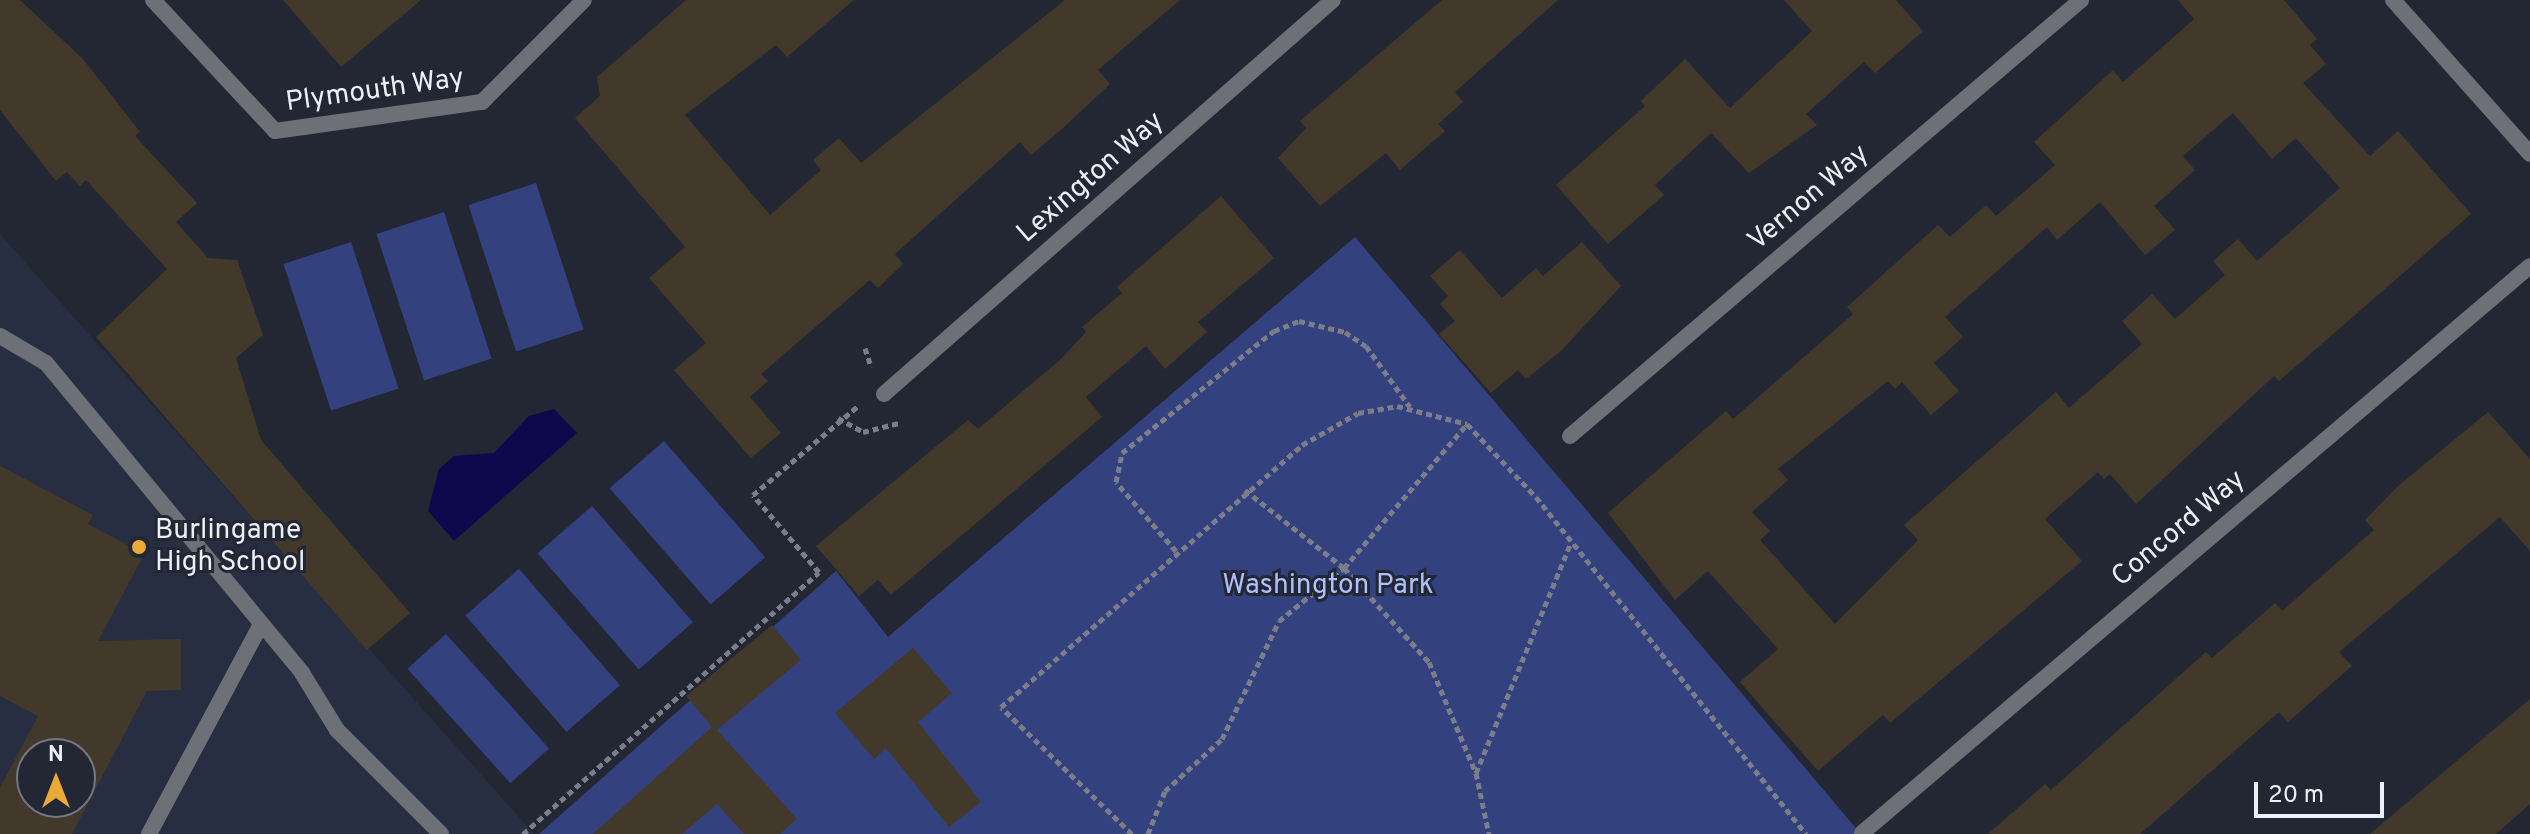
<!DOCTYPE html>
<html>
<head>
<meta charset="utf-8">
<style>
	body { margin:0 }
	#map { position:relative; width:2530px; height:834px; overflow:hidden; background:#232734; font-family:Overpass,sans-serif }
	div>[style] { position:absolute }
	.built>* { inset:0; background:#282e41 }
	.green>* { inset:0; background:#34417f; transform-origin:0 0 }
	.water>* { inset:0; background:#0b084b }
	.building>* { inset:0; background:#42392b }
	.path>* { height:5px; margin-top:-2.5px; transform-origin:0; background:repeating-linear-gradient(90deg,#7b7e89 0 6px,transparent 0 10px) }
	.lane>* { height:16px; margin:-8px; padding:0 8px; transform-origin:8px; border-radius:8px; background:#6e7077 }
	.street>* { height:16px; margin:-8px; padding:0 8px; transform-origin:8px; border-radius:8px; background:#6e7077 }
	.dots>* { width:22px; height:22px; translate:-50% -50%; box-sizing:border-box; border:4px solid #232734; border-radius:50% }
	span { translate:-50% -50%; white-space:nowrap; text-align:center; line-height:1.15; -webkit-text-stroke:6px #232734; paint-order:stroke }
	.street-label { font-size:28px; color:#eceff8 }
	.poi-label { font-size:28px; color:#eceff8 }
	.left { translate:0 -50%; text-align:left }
	.park-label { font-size:28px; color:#aebffb }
	.north { position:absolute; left:16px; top:738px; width:80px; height:80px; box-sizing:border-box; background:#232734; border:2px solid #737782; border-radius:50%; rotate:0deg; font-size:22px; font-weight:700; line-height:32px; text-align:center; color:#eceff8 }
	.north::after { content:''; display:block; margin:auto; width:28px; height:36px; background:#e9aa38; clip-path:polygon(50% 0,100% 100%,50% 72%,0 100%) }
	.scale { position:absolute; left:2254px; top:782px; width:130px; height:36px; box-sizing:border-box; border:4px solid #eceff8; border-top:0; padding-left:10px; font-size:24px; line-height:28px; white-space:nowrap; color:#eceff8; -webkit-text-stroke:6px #232734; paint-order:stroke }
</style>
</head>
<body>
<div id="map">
	<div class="built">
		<i style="clip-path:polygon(evenodd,0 234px,94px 340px,534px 834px,0 834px,0 234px,32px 754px,80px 754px,80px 802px,32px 802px,32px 754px)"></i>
	</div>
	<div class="green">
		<i style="left:536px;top:183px;width:154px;height:71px;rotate:72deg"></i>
		<i style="left:444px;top:212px;width:154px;height:71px;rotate:72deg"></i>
		<i style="clip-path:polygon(1355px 237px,1861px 834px,539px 834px,836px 571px,888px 637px)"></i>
		<i style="left:351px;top:242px;width:154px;height:71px;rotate:72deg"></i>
		<i style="left:664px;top:441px;width:154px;height:72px;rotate:49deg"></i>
		<i style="left:592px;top:506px;width:154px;height:72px;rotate:49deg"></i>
		<i style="left:519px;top:569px;width:154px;height:71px;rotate:49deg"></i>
		<i style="left:446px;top:634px;width:154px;height:52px;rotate:48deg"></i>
	</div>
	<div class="water">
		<i style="clip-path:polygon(554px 409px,577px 433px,454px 541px,428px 511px,439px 469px,454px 456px,494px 453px,529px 416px)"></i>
	</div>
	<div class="building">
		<i style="clip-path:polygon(0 0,20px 0,83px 59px,140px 132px,135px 136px,197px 203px,176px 222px,208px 258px,237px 260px,263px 335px,236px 358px,261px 440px,410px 613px,367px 650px,96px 337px,167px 269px,86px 180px,80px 186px,67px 172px,56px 181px,0 110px)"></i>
		<i style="clip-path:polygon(283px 0,421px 0,341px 67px)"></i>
		<i style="clip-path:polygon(686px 0,854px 0,787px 57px,776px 45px,685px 115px,770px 215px,821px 170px,813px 160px,839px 138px,861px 163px,1065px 0,1180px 0,1098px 70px,1110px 84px,1063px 128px,1031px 155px,1020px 142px,895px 254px,903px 264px,878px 288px,870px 280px,761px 374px,768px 381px,750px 397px,781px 433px,751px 458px,674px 370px,706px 343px,649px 278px,685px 247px,575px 118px,600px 96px,597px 77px)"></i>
		<i style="clip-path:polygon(1442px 0,1558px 0,1455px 92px,1463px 102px,1438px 124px,1445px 131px,1400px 170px,1386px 153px,1320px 206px,1278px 158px,1306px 128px,1300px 121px)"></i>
		<i style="clip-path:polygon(1784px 0,1896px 0,1923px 31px,1875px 73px,1864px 62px,1806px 114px,1817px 125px,1749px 173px,1711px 133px,1655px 185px,1664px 195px,1608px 244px,1556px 185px,1645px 106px,1641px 101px,1685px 59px,1730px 108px,1812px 31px)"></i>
		<i style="clip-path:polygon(evenodd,2178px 0,2284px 0,2317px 39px,2310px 45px,2326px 64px,2303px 83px,2370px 156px,2398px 131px,2471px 214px,2279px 381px,2274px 376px,2136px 504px,2110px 474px,2104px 479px,2098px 472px,2045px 519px,2082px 561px,1890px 723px,1883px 715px,1818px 771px,1740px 682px,1778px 649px,1708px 571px,1675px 600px,1608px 513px,1726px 411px,1733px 419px,1853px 314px,1847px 307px,1938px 225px,1950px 237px,1986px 205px,1996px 216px,2055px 165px,2034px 142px,2113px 70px,2123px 82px,2194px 19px,2178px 0,2233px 113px,2272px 159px,2296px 138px,2340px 188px,2257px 261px,2238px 239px,2213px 261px,2225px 275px,2175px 319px,2152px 294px,2122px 321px,2142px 344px,2069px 408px,2056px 392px,1904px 525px,1918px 540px,1835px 624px,1760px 540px,1770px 531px,1752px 512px,1788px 480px,1778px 469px,1888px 381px,1895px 389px,1902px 382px,1931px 415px,1959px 391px,1934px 363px,1963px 337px,1945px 317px,2047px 227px,2057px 240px,2100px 202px,2145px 255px,2175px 230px,2154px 206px,2195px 170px,2183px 156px,2233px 113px)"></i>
		<i style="clip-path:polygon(1221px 196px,1274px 258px,1198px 322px,1207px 332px,1165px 369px,1146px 346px,1086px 397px,1102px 417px,891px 595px,878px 580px,859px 596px,816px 546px,968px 420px,978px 429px,1060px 360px,1086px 332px,1082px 327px,1122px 293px,1117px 287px)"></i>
		<i style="clip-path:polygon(1582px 242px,1621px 286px,1562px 350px,1526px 379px,1518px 370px,1491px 393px,1439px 334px,1455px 321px,1440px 304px,1448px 296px,1430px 276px,1460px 250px,1502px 298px,1536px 268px,1543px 276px)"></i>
		<i style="clip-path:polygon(2488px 412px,2530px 459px,2530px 551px,2500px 517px,2339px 652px,2352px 666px,2288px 722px,2279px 712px,2140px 834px,1988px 834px,2045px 784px,2051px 790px,2206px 652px,2212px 658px,2275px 603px,2282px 611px,2374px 530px,2365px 520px,2398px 486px)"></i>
		<i style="clip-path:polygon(evenodd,0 466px,93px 515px,88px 524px,144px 554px,98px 641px,181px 639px,181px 690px,147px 691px,72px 834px,0 834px,0 788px,38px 716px,0 696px,0 466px,32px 754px,80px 754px,80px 802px,32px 802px,32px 754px)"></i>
		<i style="clip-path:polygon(772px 625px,801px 660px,717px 730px,797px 819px,780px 834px,744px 834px,717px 804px,682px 834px,593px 834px,712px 727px,686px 696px)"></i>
		<i style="clip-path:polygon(913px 648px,952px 693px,918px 722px,981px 802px,949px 827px,886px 748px,874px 759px,835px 713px)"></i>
		<i style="clip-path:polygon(2530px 699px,2530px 804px,2496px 834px,2370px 834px)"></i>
	</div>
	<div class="path">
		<i style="left:865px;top:348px;width:20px;rotate:72deg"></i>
		<i style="left:838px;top:418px;width:29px;rotate:29deg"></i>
		<i style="left:863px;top:432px;width:37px;rotate:-14deg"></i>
		<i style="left:1245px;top:490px;width:126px;rotate:38.2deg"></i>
		<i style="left:1344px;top:568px;width:127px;rotate:47.9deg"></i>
		<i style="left:1429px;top:662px;width:121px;rotate:67.1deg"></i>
		<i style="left:1476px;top:773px;width:62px;rotate:78deg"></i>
		<i style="left:1176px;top:551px;width:91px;rotate:-131deg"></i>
		<i style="left:1116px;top:482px;width:30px;rotate:-78deg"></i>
		<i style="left:1122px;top:453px;width:195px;rotate:-38.8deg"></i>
		<i style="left:1274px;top:331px;width:27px;rotate:-22deg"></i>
		<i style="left:1299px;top:321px;width:47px;rotate:13.4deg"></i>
		<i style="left:1345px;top:332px;width:25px;rotate:34deg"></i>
		<i style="left:1366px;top:346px;width:75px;rotate:54.2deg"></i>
		<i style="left:1476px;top:773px;width:250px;rotate:-67.6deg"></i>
		<i style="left:523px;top:834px;width:395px;rotate:-41.5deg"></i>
		<i style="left:819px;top:572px;width:101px;rotate:-130.6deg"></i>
		<i style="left:753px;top:495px;width:138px;rotate:-40.3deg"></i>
		<i style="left:1132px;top:834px;width:182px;rotate:-135.9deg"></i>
		<i style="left:1001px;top:707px;width:399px;rotate:-41deg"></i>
		<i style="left:1302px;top:445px;width:64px;rotate:-29.7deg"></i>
		<i style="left:1358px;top:413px;width:40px;rotate:-10deg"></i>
		<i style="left:1397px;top:406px;width:72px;rotate:14.4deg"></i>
		<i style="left:1467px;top:424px;width:100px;rotate:46.6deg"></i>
		<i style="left:1536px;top:497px;width:432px;rotate:51.3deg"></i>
		<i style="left:1148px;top:834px;width:46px;rotate:-68.4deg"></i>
		<i style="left:1165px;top:791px;width:77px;rotate:-42.4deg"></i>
		<i style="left:1222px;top:739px;width:131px;rotate:-64.2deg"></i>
		<i style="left:1279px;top:621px;width:84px;rotate:-39.2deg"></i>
		<i style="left:1344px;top:568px;width:189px;rotate:-49.5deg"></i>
	</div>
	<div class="lane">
		<i style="left:0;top:336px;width:53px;rotate:30.4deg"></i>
		<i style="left:46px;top:363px;width:402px;rotate:50.4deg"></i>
		<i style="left:302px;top:673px;width:67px;rotate:58.4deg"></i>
		<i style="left:337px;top:730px;width:147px;rotate:45deg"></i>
		<i style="left:149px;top:834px;width:238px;rotate:-61.9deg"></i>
	</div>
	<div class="street">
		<i style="left:153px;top:0;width:179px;rotate:47deg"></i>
		<i style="left:275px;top:131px;width:209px;rotate:-8deg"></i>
		<i style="left:482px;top:102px;width:144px;rotate:-45deg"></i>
		<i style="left:2393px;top:0;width:206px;rotate:48.3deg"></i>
		<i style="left:884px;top:394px;width:597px;rotate:-41.27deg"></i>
		<i style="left:1570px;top:436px;width:672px;rotate:-40.47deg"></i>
		<i style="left:1862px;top:833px;width:876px;rotate:-40.32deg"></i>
	</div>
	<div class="dots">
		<i style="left:139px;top:547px;background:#e9aa38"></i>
	</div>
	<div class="street-label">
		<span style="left:375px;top:91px;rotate:-8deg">Plymouth Way</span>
		<span style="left:1091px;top:178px;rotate:-41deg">Lexington Way</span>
		<span style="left:1809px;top:198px;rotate:-40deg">Vernon Way</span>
		<span style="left:2179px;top:529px;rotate:-40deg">Concord Way</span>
	</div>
	<div class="poi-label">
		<span class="left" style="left:155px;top:547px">Burlingame<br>High School</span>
	</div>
	<div class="park-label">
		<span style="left:1328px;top:586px">Washington Park</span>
	</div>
	<div class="north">N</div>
	<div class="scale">20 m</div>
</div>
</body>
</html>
